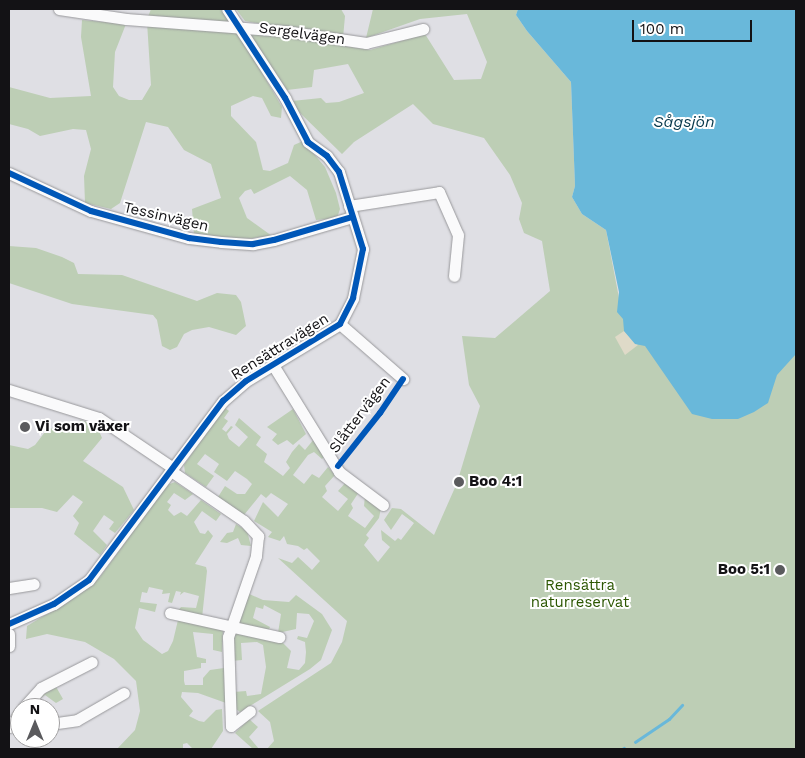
<!DOCTYPE html>
<html>
<head>
<meta charset="utf-8">
<style>
	body { margin:0 }
	#map { position:relative; width:805px; height:758px; overflow:hidden; background:#dfdfe4; font-family:"Work Sans",sans-serif }
	div>[style] { position:absolute }
	.green>* { inset:0; background:#bdceb5 }
	.sand>* { inset:0; background:#dfdac8 }
	.water>* { inset:0; background:#69b8da }
	.stream>* { height:2.5px; margin:-1.25px; padding:0 1.25px; transform-origin:1.25px; border-radius:1.25px; background:#69b8da }
	.roads { filter:drop-shadow(0 0 1px #98989b) drop-shadow(0 0 1px #98989b) }
	.minor>* { height:11px; margin:-5.5px; padding:0 5.5px; transform-origin:5.5px; border-radius:5.5px; background:#fafafb }
	.cycleway>* { height:6px; margin:-3px; padding:0 3px; transform-origin:3px; border-radius:3px; background:#0057b8 }
	.dots>* { width:14px; height:14px; translate:-50% -50%; box-sizing:border-box; border:2px solid #fff; border-radius:50% }
	span { translate:-50% -50%; white-space:nowrap; text-align:center; line-height:1.15; -webkit-text-stroke:4px #fff; paint-order:stroke }
	.street-label { font-size:15px; color:#131215 }
	.poi-label { font-size:15px; color:#131215; font-weight:700 }
	.left { translate:0 -50%; text-align:left }
	.right { translate:-100% -50%; text-align:right }
	.park-label { font-size:15px; color:#2b5600 }
	.water-label { font-size:16px; color:#06384b; font-style:italic }
	.frame { position:absolute; inset:0; border:10px solid #131215; pointer-events:none }
	.north { position:absolute; left:10px; top:698px; width:50px; height:50px; box-sizing:border-box; background:#fff; border:1px solid #a1a0a1; border-radius:50%; rotate:0deg; font-size:14px; font-weight:700; line-height:20px; text-align:center; color:#131215 }
	.north::after { content:''; display:block; margin:auto; width:18px; height:22px; background:#5a5a5d; clip-path:polygon(50% 0,100% 100%,50% 72%,0 100%) }
	.scale { position:absolute; left:632px; top:20px; width:120px; height:22px; box-sizing:border-box; border:2px solid #131215; border-top:0; padding-left:6px; font-size:15px; line-height:18px; white-space:nowrap; color:#131215; -webkit-text-stroke:4px #fff; paint-order:stroke }
</style>
</head>
<body>
<div id="map">
	<div class="green">
		<i style="clip-path:polygon(151px 9px,222px 9px,233px 24px,148px 17px)"></i>
		<i style="clip-path:polygon(236px 9px,341px 9px,345px 16px,343px 38px,245px 21px)"></i>
		<i style="clip-path:polygon(373px 9px,518px 9px,516px 15px,527px 31px,571px 82px,575px 186px,572px 197px,582px 214px,606px 230px,619px 298px,796px 225px,796px 749px,267px 749px,274px 741px,270px 722px,258px 711px,331px 663px,342px 642px,347px 621px,278px 558px,292px 563px,298px 557px,312px 570px,320px 561px,307px 548px,304px 550px,298px 546px,287px 544px,284px 536px,280px 541px,268px 537px,272px 532px,254px 521px,263px 502px,278px 517px,288px 504px,271px 493px,266px 498px,261px 494px,244px 515px,218px 497px,225px 486px,237px 494px,245px 494px,252px 484px,247px 479px,235px 471px,227px 481px,214px 472px,219px 464px,205px 454px,197px 464px,214px 476px,206px 487px,185px 473px,184px 465px,224px 407px,229px 411px,224px 418px,228px 421px,222px 429px,226px 432px,231px 426px,233px 427px,227px 434px,229px 439px,239px 447px,248px 437px,235px 425px,239px 418px,261px 437px,256px 445px,267px 454px,264px 462px,283px 476px,290px 468px,286px 462px,292px 452px,299px 444px,305px 450px,314px 439px,325px 456px,322px 459px,314px 452px,308px 455px,293px 475px,304px 484px,312px 474px,319px 478px,328px 467px,335px 475px,325px 486px,327px 491px,322px 497px,338px 511px,348px 499px,338px 491px,347px 481px,359px 492px,351px 504px,353px 508px,348px 516px,365px 528px,374px 516px,364px 506px,365px 496px,381px 508px,379px 518px,366px 535px,369px 538px,364px 545px,378px 562px,390px 547px,382px 540px,381px 530px,395px 541px,398px 538px,401px 540px,414px 523px,402px 514px,391px 530px,384px 520px,392px 508px,401px 509px,434px 535px,457px 483px,480px 406px,469px 385px,462px 336px,495px 338px,550px 291px,542px 241px,524px 233px,519px 219px,522px 203px,510px 175px,484px 138px,433px 124px,413px 104px,354px 142px,342px 154px,298px 111px,292px 101px,321px 98px,326px 103px,339px 102px,364px 93px,348px 64px,314px 70px,312px 87px,287px 90px,246px 30px,370px 50px,425px 34px,454px 80px,481px 79px,487px 62px,467px 14px,420px 19px,366px 38px)"></i>
		<i style="clip-path:polygon(82px 20px,126px 24px,115px 52px,113px 87px,119px 96px,129px 100px,142px 100px,151px 85px,147px 22px,235px 27px,282px 107px,281px 118px,271px 116px,262px 98px,253px 96px,231px 106px,231px 116px,256px 142px,263px 170px,270px 171px,288px 163px,294px 145px,303px 141px,325px 167px,336px 193px,340px 209px,337px 218px,316px 220px,307px 190px,290px 176px,254px 194px,251px 189px,245px 191px,239px 198px,247px 218px,272px 236px,243px 239px,194px 234px,192px 209px,221px 198px,211px 164px,184px 150px,168px 127px,146px 122px,120px 203px,111px 209px,85px 203px,84px 176px,91px 149px,86px 130px,73px 129px,40px 136px,28px 129px,9px 124px,9px 87px,50px 98px,91px 96px,81px 37px)"></i>
		<i style="clip-path:polygon(9px 246px,36px 248px,62px 257px,74px 263px,78px 274px,122px 275px,197px 301px,217px 293px,236px 295px,241px 302px,246px 326px,236px 335px,209px 327px,192px 330px,184px 334px,177px 347px,170px 350px,162px 346px,157px 320px,153px 315px,72px 304px,9px 283px)"></i>
		<i style="clip-path:polygon(293px 409px,306px 434px,293px 445px,287px 440px,278px 445px,272px 440px,277px 434px,267px 427px)"></i>
		<i style="clip-path:polygon(80px 420px,96px 424px,102px 438px,83px 461px,123px 487px,134px 510px,115px 533px,109px 529px,114px 522px,104px 515px,93px 531px,107px 545px,100px 555px,74px 534px,79px 523px,73px 516px,83px 502px,73px 495px,57px 512px,42px 508px,9px 508px,9px 445px,28px 449px,35px 445px,48px 428px,75px 432px)"></i>
		<i style="clip-path:polygon(175px 482px,193px 494px,185px 500px,174px 493px,167px 502px,171px 505px,168px 510px,174px 516px,181px 512px,187px 516px,201px 500px,221px 514px,216px 521px,202px 511px,194px 522px,200px 533px,205px 534px,208px 530px,213px 536px,195px 564px,206px 567px,207px 571px,202px 618px,177px 612px,181px 607px,196px 608px,199px 596px,184px 592px,180px 595px,181px 592px,176px 591px,172px 603px,168px 602px,170px 593px,162px 594px,163px 590px,149px 587px,147px 593px,142px 592px,140px 602px,157px 604px,155px 612px,139px 608px,135px 628px,143px 640px,162px 654px,168px 651px,173px 641px,178px 620px,223px 630px,222px 652px,213px 650px,213px 634px,193px 632px,197px 657px,206px 659px,206px 663px,201px 663px,201px 668px,184px 671px,184px 681px,185px 685px,203px 685px,203px 678px,210px 670px,224px 668px,226px 703px,198px 693px,182px 692px,181px 697px,193px 711px,189px 716px,199px 721px,204px 722px,216px 710px,222px 709px,223px 731px,211px 749px,193px 749px,187px 743px,183px 744px,183px 749px,117px 749px,135px 730px,140px 711px,136px 681px,114px 659px,85px 642px,47px 634px,26px 639px,27px 626px,77px 596px,100px 577px,167px 485px)"></i>
		<i style="clip-path:polygon(236px 524px,247px 531px,251px 546px,241px 545px,238px 538px,227px 543px,220px 542px,227px 533px,233px 532px)"></i>
		<i style="clip-path:polygon(247px 593px,263px 600px,289px 602px,296px 595px,322px 614px,332px 630px,321px 660px,310px 669px,240px 712px,236px 709px,234px 692px,246px 691px,247px 696px,261px 694px,266px 667px,263px 645px,257px 642px,241px 643px,242px 660px,231px 661px,233px 633px,282px 642px,291px 651px,287px 668px,299px 670px,305px 663px,306px 652px,305px 642px,297px 639px,298px 636px,307px 638px,314px 621px,309px 614px,297px 613px,296px 629px,278px 633px,281px 614px,264px 605px,263px 609px,256px 607px,253px 618px,270px 627px,268px 631px,238px 625px)"></i>
		<i style="clip-path:polygon(55px 685px,63px 699px,56px 703px,45px 695px,35px 702px)"></i>
		<i style="clip-path:polygon(249px 719px,258px 727px,249px 737px,259px 749px,253px 749px,235px 733px)"></i>
	</div>
	<div class="sand">
		<i style="clip-path:polygon(624px 331px,638px 345px,625px 355px,615px 337px)"></i>
	</div>
	<div class="water">
		<i style="clip-path:polygon(518px 9px,796px 9px,796px 354px,777px 375px,768px 403px,754px 412px,738px 419px,712px 419px,692px 414px,645px 346px,635px 344px,624px 331px,623px 319px,617px 312px,619px 292px,606px 230px,582px 214px,572px 197px,575px 186px,571px 82px,527px 31px,516px 15px)"></i>
	</div>
	<div class="stream">
		<i style="left:635px;top:742px;width:41px;rotate:-34.1deg"></i>
		<i style="left:669px;top:719px;width:19px;rotate:-47deg"></i>
		<i style="left:622px;top:749px;width:2px;rotate:-27deg"></i>
	</div>
	<div class="roads">
		<div class="minor">
			<i style="left:59px;top:9px;width:68px;rotate:8.5deg"></i>
			<i style="left:126px;top:19px;width:159px;rotate:4.3deg"></i>
			<i style="left:285px;top:31px;width:82px;rotate:8.4deg"></i>
			<i style="left:366px;top:43px;width:59px;rotate:-13.8deg"></i>
			<i style="left:9px;top:173px;width:90px;rotate:24.9deg"></i>
			<i style="left:91px;top:211px;width:102px;rotate:15.4deg"></i>
			<i style="left:189px;top:238px;width:32px;rotate:7deg"></i>
			<i style="left:221px;top:242px;width:32px;rotate:4deg"></i>
			<i style="left:253px;top:244px;width:21px;rotate:-11deg"></i>
			<i style="left:274px;top:240px;width:81px;rotate:-16.4deg"></i>
			<i style="left:349px;top:206px;width:91px;rotate:-8.8deg"></i>
			<i style="left:439px;top:192px;width:47px;rotate:66.2deg"></i>
			<i style="left:458px;top:235px;width:41px;rotate:95.6deg"></i>
			<i style="left:340px;top:324px;width:84px;rotate:41.1deg"></i>
			<i style="left:273px;top:365px;width:126px;rotate:58.3deg"></i>
			<i style="left:339px;top:472px;width:55px;rotate:36.9deg"></i>
			<i style="left:9px;top:390px;width:94px;rotate:17.3deg"></i>
			<i style="left:99px;top:418px;width:89px;rotate:34deg"></i>
			<i style="left:171px;top:471px;width:88px;rotate:34.4deg"></i>
			<i style="left:244px;top:521px;width:21px;rotate:47deg"></i>
			<i style="left:258px;top:536px;width:20px;rotate:96deg"></i>
			<i style="left:256px;top:556px;width:86px;rotate:109.1deg"></i>
			<i style="left:228px;top:637px;width:89px;rotate:88.1deg"></i>
			<i style="left:231px;top:726px;width:24px;rotate:-38deg"></i>
			<i style="left:9px;top:588px;width:25px;rotate:-9deg"></i>
			<i style="left:170px;top:613px;width:112px;rotate:12.4deg"></i>
			<i style="left:9px;top:624px;width:49px;rotate:-24deg"></i>
			<i style="left:54px;top:604px;width:42px;rotate:-34.4deg"></i>
			<i style="left:89px;top:580px;width:224px;rotate:-53.2deg"></i>
			<i style="left:223px;top:401px;width:30px;rotate:-41deg"></i>
			<i style="left:246px;top:381px;width:110px;rotate:-31.2deg"></i>
			<i style="left:340px;top:324px;width:29px;rotate:-63deg"></i>
			<i style="left:353px;top:298px;width:50px;rotate:-78.5deg"></i>
			<i style="left:363px;top:249px;width:81px;rotate:-107.3deg"></i>
			<i style="left:339px;top:172px;width:20px;rotate:-127deg"></i>
			<i style="left:327px;top:156px;width:24px;rotate:-144deg"></i>
			<i style="left:308px;top:142px;width:50px;rotate:-117.6deg"></i>
			<i style="left:285px;top:98px;width:106px;rotate:-123.1deg"></i>
			<i style="left:9px;top:634px;width:12px;rotate:90deg"></i>
			<i style="left:23px;top:708px;width:27px;rotate:-48deg"></i>
			<i style="left:41px;top:688px;width:57px;rotate:-27deg"></i>
			<i style="left:50px;top:724px;width:27px;rotate:-8deg"></i>
			<i style="left:77px;top:720px;width:54px;rotate:-29.9deg"></i>
			<i style="left:9px;top:727px;width:18px;rotate:-52deg"></i>
		</div>
	</div>
	<div class="cycleway">
		<i style="left:9px;top:173px;width:90px;rotate:24.9deg"></i>
		<i style="left:91px;top:211px;width:102px;rotate:15.4deg"></i>
		<i style="left:189px;top:238px;width:32px;rotate:7deg"></i>
		<i style="left:221px;top:242px;width:32px;rotate:4deg"></i>
		<i style="left:253px;top:244px;width:21px;rotate:-11deg"></i>
		<i style="left:274px;top:240px;width:81px;rotate:-16.4deg"></i>
		<i style="left:338px;top:466px;width:68px;rotate:-51.6deg"></i>
		<i style="left:380px;top:413px;width:41px;rotate:-55.9deg"></i>
		<i style="left:9px;top:624px;width:49px;rotate:-24deg"></i>
		<i style="left:54px;top:604px;width:42px;rotate:-34.4deg"></i>
		<i style="left:89px;top:580px;width:224px;rotate:-53.2deg"></i>
		<i style="left:223px;top:401px;width:30px;rotate:-41deg"></i>
		<i style="left:246px;top:381px;width:110px;rotate:-31.2deg"></i>
		<i style="left:340px;top:324px;width:29px;rotate:-63deg"></i>
		<i style="left:353px;top:298px;width:50px;rotate:-78.5deg"></i>
		<i style="left:363px;top:249px;width:81px;rotate:-107.3deg"></i>
		<i style="left:339px;top:172px;width:20px;rotate:-127deg"></i>
		<i style="left:327px;top:156px;width:24px;rotate:-144deg"></i>
		<i style="left:308px;top:142px;width:50px;rotate:-117.6deg"></i>
		<i style="left:285px;top:98px;width:106px;rotate:-123.1deg"></i>
	</div>
	<div class="dots">
		<i style="left:25px;top:427px;background:#5a5a5d"></i>
		<i style="left:459px;top:482px;background:#5a5a5d"></i>
		<i style="left:780px;top:570px;background:#5a5a5d"></i>
	</div>
	<div class="street-label">
		<span style="left:302px;top:34px;rotate:8deg">Sergelvägen</span>
		<span style="left:166px;top:217px;rotate:13deg">Tessinvägen</span>
		<span style="left:280px;top:347px;rotate:-32deg">Rensättravägen</span>
		<span style="left:360px;top:415px;rotate:-53deg">Slåttervägen</span>
	</div>
	<div class="poi-label">
		<span class="left" style="left:35px;top:427px">Vi som växer</span>
		<span class="left" style="left:469px;top:482px">Boo 4:1</span>
		<span class="right" style="left:770px;top:570px">Boo 5:1</span>
	</div>
	<div class="park-label">
		<span style="left:580px;top:594px">Rensättra<br>naturreservat</span>
	</div>
	<div class="water-label">
		<span style="left:684px;top:122px">Sågsjön</span>
	</div>
	<div class="frame"></div>
	<div class="north">N</div>
	<div class="scale">100 m</div>
</div>
</body>
</html>
